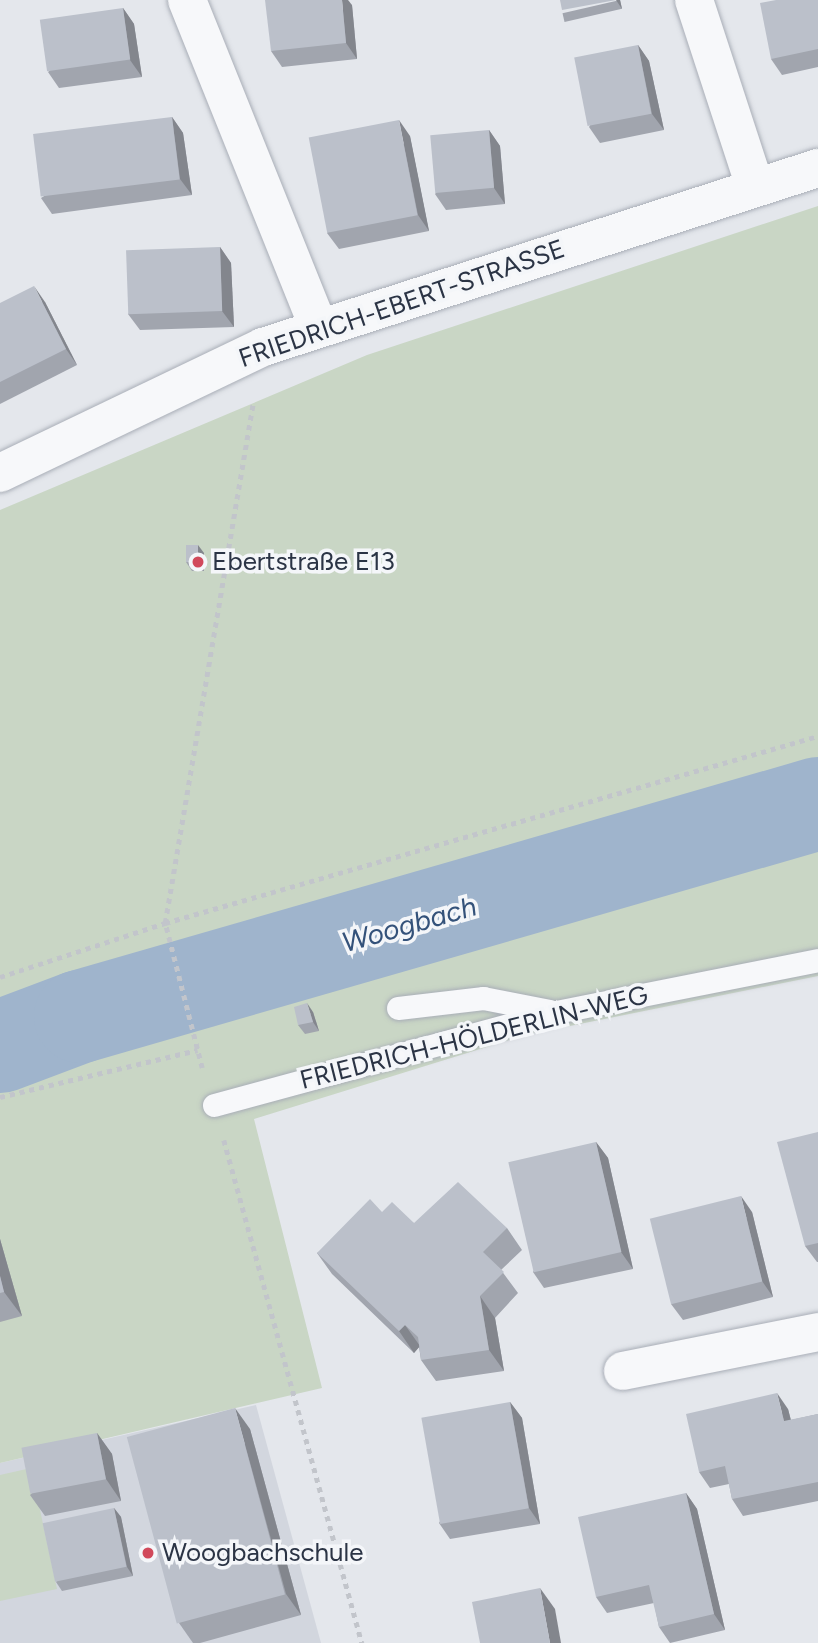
<!DOCTYPE html>
<html>
<head>
<meta charset="utf-8">
<style>
	body { margin:0 }
	#map { position:relative; width:818px; height:1643px; overflow:hidden; background:#e4e7ec; font-family:Figtree,sans-serif }
	div>[style] { position:absolute }
	.built>* { inset:0; background:#d2d6de }
	.green>* { inset:0; background:#c9d6c5 }
	.stream>* { height:16px; margin:-8px; padding:0 8px; transform-origin:8px; border-radius:8px; background:#9fb4cc }
	.river>* { height:93px; margin:-46.5px; padding:0 46.5px; transform-origin:46.5px; border-radius:46.5px; background:#9fb4cc }
	.path>* { height:4.5px; margin-top:-2.25px; transform-origin:0; background:repeating-linear-gradient(90deg,#c2c5cb 0 5px,transparent 0 10px) }
	.roads { filter:drop-shadow(0 0 2px #a9aeb7) drop-shadow(0 0 2px #a9aeb7) }
	.lane>* { height:23px; margin:-11.5px; padding:0 11.5px; transform-origin:11.5px; border-radius:11.5px; background:#f7f8fa }
	.street>* { height:38px; margin:-19px; padding:0 19px; transform-origin:19px; border-radius:19px; background:#f7f8fa }
	.wall>* { inset:0; background:#a1a5ae; transform-origin:0 0 }
	.shaded-wall>* { inset:0; background:#83868d }
	.building>* { inset:0; background:#bbc0ca; transform-origin:0 0 }
	.dots>* { width:19px; height:19px; translate:-50% -50%; box-sizing:border-box; border:4px solid #f4f6f9; border-radius:50% }
	span { translate:-50% -50%; white-space:nowrap; text-align:center; line-height:1.15; -webkit-text-stroke:7px #f4f6f9; paint-order:stroke }
	.street-label { font-size:26px; color:#2b3445 }
	.poi-label { font-size:26px; color:#2b3445 }
	.left { translate:0 -50%; text-align:left }
	.water-label { font-size:28px; color:#34527a; font-style:italic }
</style>
</head>
<body>
<div id="map">
	<div class="built">
		<i style="clip-path:polygon(256px 1405px,321px 1643px,0 1643px,0 1463px)"></i>
	</div>
	<div class="green">
		<i style="clip-path:polygon(818px 206px,818px 976px,525px 1035px,254px 1119px,322px 1388px,0 1463px,0 510px,367px 355px)"></i>
		<i style="clip-path:polygon(31px 1468px,57px 1589px,0 1601px,0 1475px)"></i>
	</div>
	<div class="stream">
		<i style="left:327px;top:982px;width:39px;rotate:-71deg"></i>
	</div>
	<div class="river">
		<i style="left:0;top:1046px;width:85px;rotate:-20.6deg"></i>
		<i style="left:80px;top:1016px;width:768px;rotate:-16.1deg"></i>
	</div>
	<div class="path">
		<i style="left:0;top:977px;width:174px;rotate:-18.1deg"></i>
		<i style="left:165px;top:923px;width:679px;rotate:-15.98deg"></i>
		<i style="left:202px;top:1068px;width:150px;rotate:-104.3deg"></i>
		<i style="left:165px;top:923px;width:527px;rotate:-80.39deg"></i>
		<i style="left:0;top:1097px;width:203px;rotate:-13.4deg"></i>
		<i style="left:224px;top:1140px;width:522px;rotate:74.66deg"></i>
	</div>
	<div class="roads">
		<div class="lane">
			<i style="left:398px;top:1008px;width:86px;rotate:-6.7deg"></i>
			<i style="left:483px;top:998px;width:68px;rotate:11deg"></i>
			<i style="left:214px;top:1105px;width:354px;rotate:-15.2deg"></i>
			<i style="left:556px;top:1012px;width:267px;rotate:-11.2deg"></i>
		</div>
		<div class="street">
			<i style="left:187px;top:0;width:351px;rotate:68.1deg"></i>
			<i style="left:694px;top:0;width:197px;rotate:71.9deg"></i>
			<i style="left:0;top:473px;width:292px;rotate:-25.6deg"></i>
			<i style="left:263px;top:347px;width:583px;rotate:-17.88deg"></i>
			<i style="left:623px;top:1371px;width:199px;rotate:-11.3deg"></i>
		</div>
	</div>
	<div class="wall">
		<i style="left:620px;top:0;width:9px;height:59px;rotate:77deg"></i>
		<i style="clip-path:polygon(818px 0,818px 67px,782px 75px,771px 59px)"></i>
		<i style="clip-path:polygon(352px 5px,357px 59px,282px 67px,271px 51px)"></i>
		<i style="clip-path:polygon(123px 8px,134px 24px,142px 77px,59px 88px,48px 72px)"></i>
		<i style="clip-path:polygon(638px 45px,649px 61px,664px 130px,600px 143px,589px 127px)"></i>
		<i style="clip-path:polygon(172px 117px,183px 133px,192px 195px,52px 214px,41px 198px)"></i>
		<i style="clip-path:polygon(489px 130px,500px 146px,505px 204px,446px 210px,435px 194px)"></i>
		<i style="clip-path:polygon(410px 136px,429px 231px,339px 249px,327px 233px)"></i>
		<i style="clip-path:polygon(220px 247px,231px 263px,234px 327px,140px 330px,128px 314px)"></i>
		<i style="clip-path:polygon(45px 302px,77px 365px,0 404px,0 303px)"></i>
		<i style="clip-path:polygon(204px 553px,204px 571px,192px 571px,186px 562px)"></i>
		<i style="clip-path:polygon(313px 1012px,319px 1031px,305px 1034px,298px 1025px)"></i>
		<i style="clip-path:polygon(818px 1132px,818px 1262px,817px 1262px,805px 1246px)"></i>
		<i style="clip-path:polygon(596px 1142px,608px 1158px,633px 1269px,544px 1288px,533px 1272px)"></i>
		<i style="clip-path:polygon(382px 1212px,414px 1223px,507px 1228px,522px 1250px,501px 1270px,518px 1293px,495px 1318px,504px 1371px,436px 1381px,421px 1360px,419px 1347px,414px 1353px,332px 1274px,317px 1253px)"></i>
		<i style="clip-path:polygon(752px 1212px,773px 1297px,683px 1320px,671px 1304px)"></i>
		<i style="clip-path:polygon(0 1239px,22px 1316px,0 1322px)"></i>
		<i style="clip-path:polygon(510px 1402px,522px 1418px,540px 1524px,450px 1539px,439px 1523px)"></i>
		<i style="clip-path:polygon(788px 1409px,791px 1420px,818px 1414px,818px 1501px,743px 1516px,732px 1499px,729px 1484px,710px 1488px,699px 1472px)"></i>
		<i style="clip-path:polygon(250px 1429px,301px 1615px,200px 1643px,193px 1643px,179px 1623px)"></i>
		<i style="clip-path:polygon(97px 1433px,112px 1454px,121px 1501px,45px 1516px,30px 1495px)"></i>
		<i style="clip-path:polygon(686px 1493px,697px 1509px,725px 1630px,670px 1643px,659px 1627px,654px 1603px,607px 1613px,596px 1597px)"></i>
		<i style="clip-path:polygon(114px 1508px,121px 1517px,133px 1576px,62px 1591px,56px 1582px)"></i>
	</div>
	<div class="shaded-wall">
		<i style="clip-path:polygon(342px 0,348px 0,352px 5px,357px 59px,346px 43px)"></i>
		<i style="clip-path:polygon(616px 0,620px 0,622px 9px)"></i>
		<i style="clip-path:polygon(123px 8px,134px 24px,142px 77px,130px 60px)"></i>
		<i style="clip-path:polygon(638px 45px,649px 61px,664px 130px,652px 114px)"></i>
		<i style="clip-path:polygon(172px 117px,183px 133px,192px 195px,180px 179px)"></i>
		<i style="clip-path:polygon(399px 120px,410px 136px,429px 231px,418px 215px)"></i>
		<i style="clip-path:polygon(489px 130px,500px 146px,505px 204px,494px 188px)"></i>
		<i style="clip-path:polygon(220px 247px,231px 263px,234px 327px,222px 311px)"></i>
		<i style="clip-path:polygon(34px 286px,45px 302px,77px 365px,66px 349px)"></i>
		<i style="clip-path:polygon(198px 545px,204px 553px,204px 571px,198px 562px)"></i>
		<i style="clip-path:polygon(307px 1003px,313px 1012px,319px 1031px,313px 1022px)"></i>
		<i style="clip-path:polygon(596px 1142px,608px 1158px,633px 1269px,621px 1252px)"></i>
		<i style="clip-path:polygon(741px 1196px,752px 1212px,773px 1297px,762px 1281px)"></i>
		<i style="clip-path:polygon(0 1239px,22px 1316px,4px 1292px,0 1276px)"></i>
		<i style="clip-path:polygon(480px 1296px,495px 1318px,504px 1371px,489px 1350px)"></i>
		<i style="clip-path:polygon(405px 1325px,420px 1346px,414px 1353px,399px 1331px)"></i>
		<i style="clip-path:polygon(777px 1393px,788px 1409px,795px 1437px,784px 1421px)"></i>
		<i style="clip-path:polygon(510px 1402px,522px 1418px,540px 1524px,529px 1508px)"></i>
		<i style="clip-path:polygon(235px 1408px,250px 1429px,301px 1615px,286px 1594px)"></i>
		<i style="clip-path:polygon(97px 1433px,112px 1454px,121px 1501px,106px 1479px)"></i>
		<i style="clip-path:polygon(686px 1493px,697px 1509px,725px 1630px,714px 1614px)"></i>
		<i style="clip-path:polygon(114px 1508px,121px 1517px,133px 1576px,127px 1567px)"></i>
		<i style="clip-path:polygon(540px 1588px,555px 1609px,561px 1643px,550px 1643px)"></i>
	</div>
	<div class="building">
		<i style="clip-path:polygon(265px 0,342px 0,346px 43px,271px 51px)"></i>
		<i style="clip-path:polygon(560px 0,616px 0,562px 10px)"></i>
		<i style="clip-path:polygon(776px 0,818px 0,818px 49px,771px 59px,760px 3px)"></i>
		<i style="left:123px;top:8px;width:52px;height:84px;rotate:82deg"></i>
		<i style="left:638px;top:45px;width:70px;height:65px;rotate:79deg"></i>
		<i style="left:172px;top:117px;width:63px;height:140px;rotate:83deg"></i>
		<i style="left:399px;top:120px;width:97px;height:92px;rotate:79deg"></i>
		<i style="left:489px;top:130px;width:58px;height:59px;rotate:85deg"></i>
		<i style="left:220px;top:247px;width:64px;height:94px;rotate:88deg"></i>
		<i style="clip-path:polygon(34px 286px,66px 349px,0 382px,0 303px)"></i>
		<i style="left:186px;top:545px;width:12px;height:17px"></i>
		<i style="clip-path:polygon(307px 1003px,313px 1022px,298px 1025px,294px 1007px)"></i>
		<i style="clip-path:polygon(818px 1132px,818px 1243px,805px 1246px,777px 1142px)"></i>
		<i style="left:596px;top:1142px;width:113px;height:90px;rotate:77deg"></i>
		<i style="clip-path:polygon(458px 1182px,507px 1228px,483px 1252px,504px 1272px,480px 1296px,489px 1350px,421px 1360px,418px 1337px,405px 1325px,399px 1331px,317px 1253px,370px 1199px,382px 1212px,392px 1202px,414px 1223px)"></i>
		<i style="left:741px;top:1196px;width:88px;height:94px;rotate:76deg"></i>
		<i style="clip-path:polygon(0 1276px,4px 1292px,0 1293px)"></i>
		<i style="clip-path:polygon(777px 1393px,784px 1421px,818px 1414px,818px 1482px,732px 1499px,725px 1466px,699px 1472px,686px 1414px)"></i>
		<i style="left:510px;top:1402px;width:108px;height:90px;rotate:80deg"></i>
		<i style="left:235px;top:1408px;width:193px;height:112px;rotate:75deg"></i>
		<i style="left:97px;top:1433px;width:47px;height:77px;rotate:79deg"></i>
		<i style="clip-path:polygon(686px 1493px,714px 1614px,659px 1627px,649px 1585px,596px 1597px,578px 1517px)"></i>
		<i style="left:114px;top:1508px;width:60px;height:73px;rotate:78deg"></i>
		<i style="clip-path:polygon(540px 1588px,550px 1643px,480px 1643px,472px 1602px)"></i>
	</div>
	<div class="dots">
		<i style="left:198px;top:562px;background:#d1495b"></i>
		<i style="left:148px;top:1553px;background:#d1495b"></i>
	</div>
	<div class="street-label">
		<span style="left:402px;top:304px;rotate:-19deg">FRIEDRICH-EBERT-STRASSE</span>
		<span style="left:474px;top:1038px;rotate:-14deg">FRIEDRICH-HÖLDERLIN-WEG</span>
	</div>
	<div class="poi-label">
		<span class="left" style="left:212px;top:562px">Ebertstraße E13</span>
		<span class="left" style="left:162px;top:1553px">Woogbachschule</span>
	</div>
	<div class="water-label">
		<span style="left:409px;top:924px;rotate:-16deg">Woogbach</span>
	</div>
</div>
</body>
</html>
